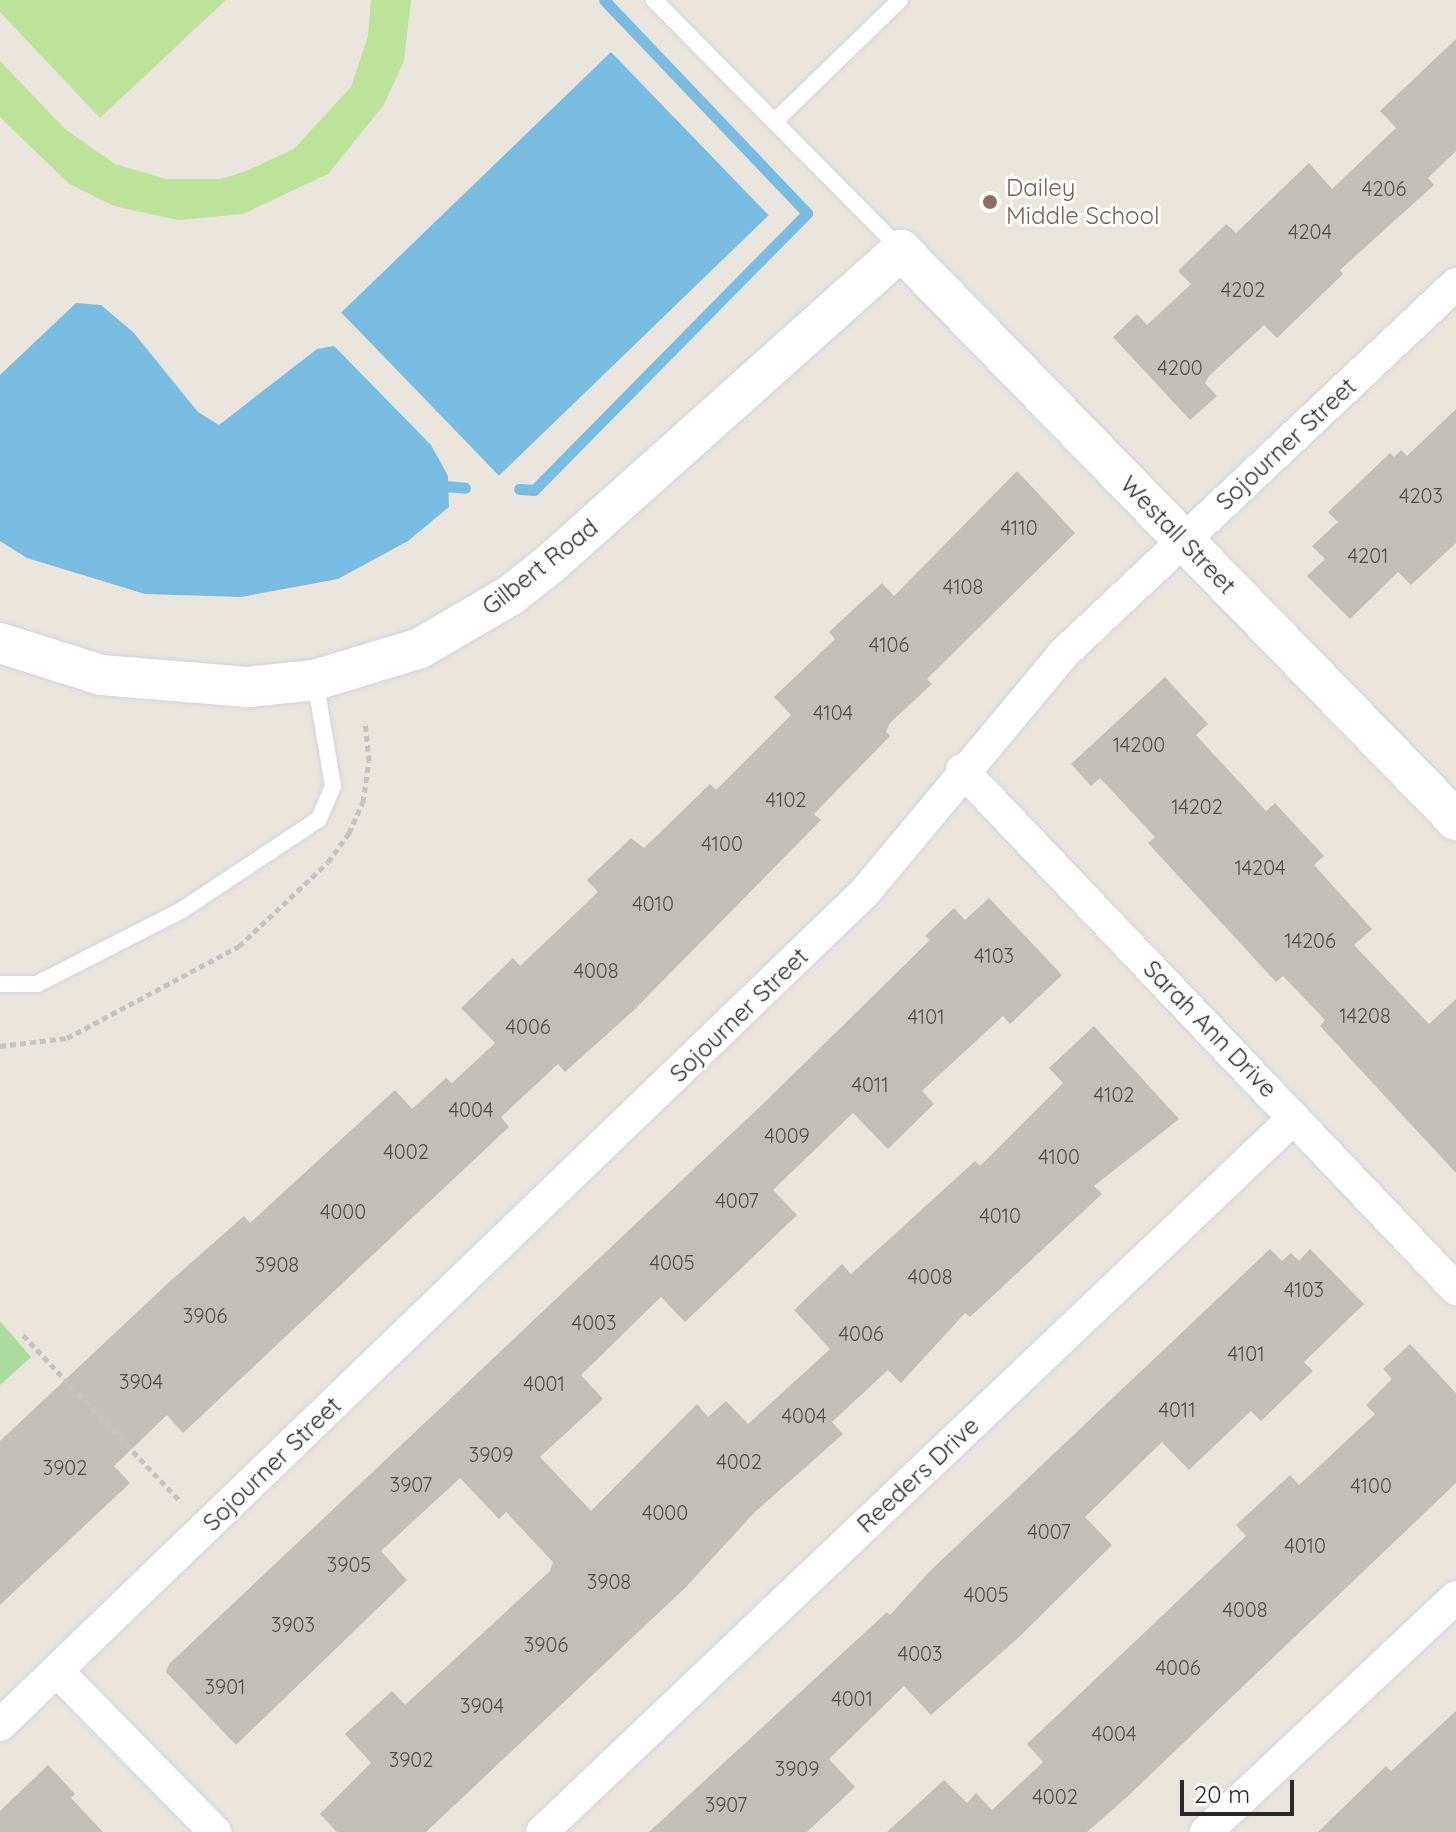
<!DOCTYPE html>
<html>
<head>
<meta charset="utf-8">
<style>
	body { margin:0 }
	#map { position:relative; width:1456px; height:1832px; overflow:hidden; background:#eae5dc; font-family:Quicksand,sans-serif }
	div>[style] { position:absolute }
	.green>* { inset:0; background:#addb9e }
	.pitch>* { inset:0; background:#bde29a }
	.water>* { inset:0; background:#79bce2; transform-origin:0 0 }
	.stream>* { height:11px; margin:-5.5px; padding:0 5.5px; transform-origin:5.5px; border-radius:5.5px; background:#79bce2 }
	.building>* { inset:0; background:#c2bfb9 }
	.path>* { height:5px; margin-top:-2.5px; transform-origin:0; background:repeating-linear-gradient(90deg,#c3c3c3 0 6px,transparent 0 10px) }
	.roads { filter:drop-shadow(0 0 2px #d2d3e0) drop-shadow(0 0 2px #d2d3e0) }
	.service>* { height:16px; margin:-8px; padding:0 8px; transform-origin:8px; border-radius:8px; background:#fff }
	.minor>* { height:32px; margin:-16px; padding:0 16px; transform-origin:16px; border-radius:16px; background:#fff }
	.tertiary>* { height:40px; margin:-20px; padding:0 20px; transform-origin:20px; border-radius:20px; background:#fff }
	.dots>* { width:22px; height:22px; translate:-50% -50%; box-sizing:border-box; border:4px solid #fff; border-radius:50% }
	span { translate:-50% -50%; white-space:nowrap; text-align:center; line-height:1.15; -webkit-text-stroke:6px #fff; paint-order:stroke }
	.number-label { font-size:20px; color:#4f4e4d }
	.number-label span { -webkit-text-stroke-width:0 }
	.education-label { font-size:24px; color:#785e54 }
	.left { translate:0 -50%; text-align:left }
	.street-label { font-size:24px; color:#292929 }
	.scale { position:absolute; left:1180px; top:1780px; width:114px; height:36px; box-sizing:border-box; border:4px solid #292929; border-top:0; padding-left:10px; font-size:24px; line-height:28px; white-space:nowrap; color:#292929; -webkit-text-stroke:6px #fff; paint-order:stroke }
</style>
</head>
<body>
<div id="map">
	<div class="green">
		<i style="clip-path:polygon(0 1321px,31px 1357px,0 1385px)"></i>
	</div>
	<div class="pitch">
		<i style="clip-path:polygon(0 0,226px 0,100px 118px,0 12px)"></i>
		<i style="clip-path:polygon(371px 0,411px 0,404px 61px,383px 106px,328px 174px,243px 214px,178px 220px,114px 206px,69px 184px,0 117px,0 61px,65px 129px,115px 164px,166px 179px,221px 179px,246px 171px,294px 149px,351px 87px,368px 36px)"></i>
	</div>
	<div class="water">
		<i style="left:611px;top:52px;width:227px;height:375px;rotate:46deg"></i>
		<i style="clip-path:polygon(76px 303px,101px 305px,133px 332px,198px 412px,219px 425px,317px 349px,334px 346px,431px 445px,448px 476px,449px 507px,408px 541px,338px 579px,241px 597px,145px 594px,27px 558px,0 541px,0 375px)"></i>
	</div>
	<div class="stream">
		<i style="left:433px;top:485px;width:32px;rotate:5deg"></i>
		<i style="left:519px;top:489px;width:15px;rotate:4deg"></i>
		<i style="left:534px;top:490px;width:389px;rotate:-45.4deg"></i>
		<i style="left:807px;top:213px;width:294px;rotate:-133.6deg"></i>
	</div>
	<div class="building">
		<i style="clip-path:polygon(1456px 39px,1456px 151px,1428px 178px,1434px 185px,1340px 270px,1343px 274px,1277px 338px,1264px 325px,1209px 376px,1205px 383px,1217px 396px,1190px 420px,1113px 337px,1137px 314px,1147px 325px,1191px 284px,1178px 271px,1226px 224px,1236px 233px,1309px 163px,1332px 189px,1396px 128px,1380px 111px)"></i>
		<i style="clip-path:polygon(1456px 409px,1456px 543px,1411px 585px,1398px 572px,1350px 619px,1307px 576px,1325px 559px,1312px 546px,1338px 522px,1328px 512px,1390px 453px,1394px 457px,1401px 450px,1407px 456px)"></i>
		<i style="clip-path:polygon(1017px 471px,1075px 533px,927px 679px,932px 684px,890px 723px,886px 732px,890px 736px,814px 814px,821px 820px,633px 1011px,565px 1072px,558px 1064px,501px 1117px,509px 1127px,183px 1433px,167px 1415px,114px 1466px,130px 1483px,0 1605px,0 1441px,167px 1284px,244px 1216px,250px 1223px,395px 1090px,412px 1109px,446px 1078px,452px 1083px,495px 1043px,461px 1008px,513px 958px,520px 966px,598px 892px,587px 880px,631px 838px,644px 848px,710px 784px,716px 790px,791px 715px,774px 697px,835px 639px,829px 632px,882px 583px,894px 596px)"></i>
		<i style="clip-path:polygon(1165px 677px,1208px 724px,1196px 735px,1266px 811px,1275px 803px,1324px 856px,1314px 865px,1372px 929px,1354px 945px,1429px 1024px,1456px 999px,1456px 1173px,1320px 1026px,1325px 1020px,1283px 976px,1276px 982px,1148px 843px,1155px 837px,1100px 778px,1091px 786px,1071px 764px)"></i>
		<i style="clip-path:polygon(989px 898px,1062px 975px,1010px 1024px,1003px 1016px,922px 1091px,934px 1104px,888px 1149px,853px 1113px,773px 1190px,797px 1215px,685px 1322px,661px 1297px,581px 1375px,603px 1399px,540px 1457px,591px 1511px,697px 1404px,708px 1417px,726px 1401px,748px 1424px,830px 1349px,794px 1310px,842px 1264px,851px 1274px,975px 1161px,980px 1166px,1063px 1083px,1049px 1068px,1094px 1026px,1179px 1119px,1094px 1186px,1102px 1194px,970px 1317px,965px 1313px,901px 1383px,888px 1370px,832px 1422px,843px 1434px,755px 1512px,686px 1587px,426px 1832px,337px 1832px,320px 1814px,371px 1763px,345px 1734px,392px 1691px,405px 1705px,550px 1571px,553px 1562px,506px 1512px,499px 1519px,460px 1478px,381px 1551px,407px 1580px,236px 1745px,166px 1672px,169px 1664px,767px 1100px,930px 940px,925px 936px,954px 908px,965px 920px)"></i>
		<i style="clip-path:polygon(1270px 1249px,1282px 1261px,1291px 1253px,1299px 1261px,1310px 1249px,1364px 1304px,1304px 1362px,1313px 1371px,1261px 1421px,1251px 1411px,1189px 1470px,1162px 1442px,1085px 1517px,1112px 1545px,1019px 1637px,931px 1715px,904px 1686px,829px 1759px,855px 1787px,807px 1832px,649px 1832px,887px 1612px,890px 1615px,929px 1572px)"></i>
		<i style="clip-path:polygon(1410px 1344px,1456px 1393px,1456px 1483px,1128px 1796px,1087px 1832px,887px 1832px,944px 1780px,967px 1803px,976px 1793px,992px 1810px,1043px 1762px,1027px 1744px,1246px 1536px,1236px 1525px,1290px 1475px,1299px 1485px,1375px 1414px,1366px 1405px,1392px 1379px,1383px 1369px)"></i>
		<i style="clip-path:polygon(1456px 1711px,1456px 1832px,1318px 1832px,1386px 1766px,1391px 1771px)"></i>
		<i style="clip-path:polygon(48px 1765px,75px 1794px,71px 1798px,103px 1832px,0 1832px,0 1811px)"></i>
	</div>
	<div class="path">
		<i style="left:0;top:1046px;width:67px;rotate:-6.8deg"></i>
		<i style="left:67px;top:1038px;width:195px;rotate:-28.1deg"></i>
		<i style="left:239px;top:946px;width:122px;rotate:-43.3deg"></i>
		<i style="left:328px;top:862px;width:36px;rotate:-54deg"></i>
		<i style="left:349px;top:833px;width:34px;rotate:-66deg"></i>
		<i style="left:363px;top:802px;width:41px;rotate:-81.7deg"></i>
		<i style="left:369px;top:761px;width:40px;rotate:-95.7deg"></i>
		<i style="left:23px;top:1335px;width:230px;rotate:46.6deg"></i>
	</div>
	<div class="roads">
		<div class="service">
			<i style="left:654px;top:0;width:350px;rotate:45.3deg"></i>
			<i style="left:775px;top:121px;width:174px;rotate:-44.1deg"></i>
			<i style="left:0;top:984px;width:37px"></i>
			<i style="left:37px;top:984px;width:163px;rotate:-27deg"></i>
			<i style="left:182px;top:910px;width:164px;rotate:-33.6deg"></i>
			<i style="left:319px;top:819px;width:36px;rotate:-67deg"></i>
			<i style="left:333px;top:786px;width:108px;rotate:-99.6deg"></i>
		</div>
		<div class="minor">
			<i style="left:962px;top:770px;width:717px;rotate:46.41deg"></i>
			<i style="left:57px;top:1671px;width:226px;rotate:45.5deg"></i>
			<i style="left:0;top:1725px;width:1201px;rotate:-43.92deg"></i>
			<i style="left:865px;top:892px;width:310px;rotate:-50.2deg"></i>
			<i style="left:1063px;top:654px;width:540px;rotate:-43.27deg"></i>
			<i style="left:542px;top:1832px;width:1037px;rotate:-43.52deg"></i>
			<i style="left:1206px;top:1832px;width:343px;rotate:-43.2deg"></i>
		</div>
		<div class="tertiary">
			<i style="left:0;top:643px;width:106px;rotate:17.6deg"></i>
			<i style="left:101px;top:675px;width:147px;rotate:4.7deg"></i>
			<i style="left:248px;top:687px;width:67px;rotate:-6deg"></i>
			<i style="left:315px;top:680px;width:110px;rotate:-16.9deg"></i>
			<i style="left:420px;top:648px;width:105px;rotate:-30.2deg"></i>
			<i style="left:511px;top:595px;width:50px;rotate:-38.5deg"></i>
			<i style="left:550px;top:564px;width:471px;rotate:-41.8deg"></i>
			<i style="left:901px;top:250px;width:796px;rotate:45.76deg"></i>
		</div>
	</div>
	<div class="dots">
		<i style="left:990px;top:202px;background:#8d6e63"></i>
	</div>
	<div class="number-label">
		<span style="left:1384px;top:188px">4206</span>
		<span style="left:1310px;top:231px">4204</span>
		<span style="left:1243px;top:289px">4202</span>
		<span style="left:1180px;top:367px">4200</span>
		<span style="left:1421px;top:495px">4203</span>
		<span style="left:1019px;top:527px">4110</span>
		<span style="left:1368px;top:555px">4201</span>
		<span style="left:963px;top:586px">4108</span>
		<span style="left:889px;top:644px">4106</span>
		<span style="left:833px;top:712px">4104</span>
		<span style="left:1139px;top:744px">14200</span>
		<span style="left:786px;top:799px">4102</span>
		<span style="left:1197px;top:806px">14202</span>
		<span style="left:722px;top:843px">4100</span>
		<span style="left:1260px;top:867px">14204</span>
		<span style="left:653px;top:903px">4010</span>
		<span style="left:1310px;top:940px">14206</span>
		<span style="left:994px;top:955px">4103</span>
		<span style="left:596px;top:970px">4008</span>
		<span style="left:1365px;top:1015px">14208</span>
		<span style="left:926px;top:1016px">4101</span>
		<span style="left:528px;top:1026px">4006</span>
		<span style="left:870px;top:1084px">4011</span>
		<span style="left:1114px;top:1094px">4102</span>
		<span style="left:471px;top:1109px">4004</span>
		<span style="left:787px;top:1135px">4009</span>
		<span style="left:406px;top:1151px">4002</span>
		<span style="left:1059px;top:1156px">4100</span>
		<span style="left:737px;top:1200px">4007</span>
		<span style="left:343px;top:1211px">4000</span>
		<span style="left:1000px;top:1215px">4010</span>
		<span style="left:672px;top:1262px">4005</span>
		<span style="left:277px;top:1264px">3908</span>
		<span style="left:930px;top:1276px">4008</span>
		<span style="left:1304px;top:1289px">4103</span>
		<span style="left:205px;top:1315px">3906</span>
		<span style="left:594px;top:1322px">4003</span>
		<span style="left:861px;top:1333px">4006</span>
		<span style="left:1246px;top:1353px">4101</span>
		<span style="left:141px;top:1381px">3904</span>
		<span style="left:544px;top:1383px">4001</span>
		<span style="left:1177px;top:1409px">4011</span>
		<span style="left:804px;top:1415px">4004</span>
		<span style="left:491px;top:1454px">3909</span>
		<span style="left:739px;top:1461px">4002</span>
		<span style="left:65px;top:1467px">3902</span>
		<span style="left:411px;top:1484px">3907</span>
		<span style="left:1371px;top:1485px">4100</span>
		<span style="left:665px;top:1512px">4000</span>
		<span style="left:1049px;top:1531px">4007</span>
		<span style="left:1305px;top:1545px">4010</span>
		<span style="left:349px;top:1564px">3905</span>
		<span style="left:609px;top:1581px">3908</span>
		<span style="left:986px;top:1594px">4005</span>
		<span style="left:1245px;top:1609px">4008</span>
		<span style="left:293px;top:1624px">3903</span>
		<span style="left:546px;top:1644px">3906</span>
		<span style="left:920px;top:1653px">4003</span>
		<span style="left:1178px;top:1667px">4006</span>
		<span style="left:225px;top:1686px">3901</span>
		<span style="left:852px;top:1698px">4001</span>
		<span style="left:482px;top:1705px">3904</span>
		<span style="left:1114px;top:1733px">4004</span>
		<span style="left:411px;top:1759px">3902</span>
		<span style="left:797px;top:1768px">3909</span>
		<span style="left:1055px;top:1796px">4002</span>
		<span style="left:726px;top:1804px">3907</span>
	</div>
	<div class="education-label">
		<span class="left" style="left:1006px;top:202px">Dailey<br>Middle School</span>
	</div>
	<div class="street-label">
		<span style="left:1286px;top:444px;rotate:-43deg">Sojourner Street</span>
		<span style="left:1178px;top:535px;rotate:46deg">Westall Street</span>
		<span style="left:540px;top:567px;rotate:-38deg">Gilbert Road</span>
		<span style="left:739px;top:1015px;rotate:-44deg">Sojourner Street</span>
		<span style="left:1210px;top:1029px;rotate:46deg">Sarah Ann Drive</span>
		<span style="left:272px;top:1464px;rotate:-44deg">Sojourner Street</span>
		<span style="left:918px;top:1475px;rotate:-43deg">Reeders Drive</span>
	</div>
	<div class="scale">20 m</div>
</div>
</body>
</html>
